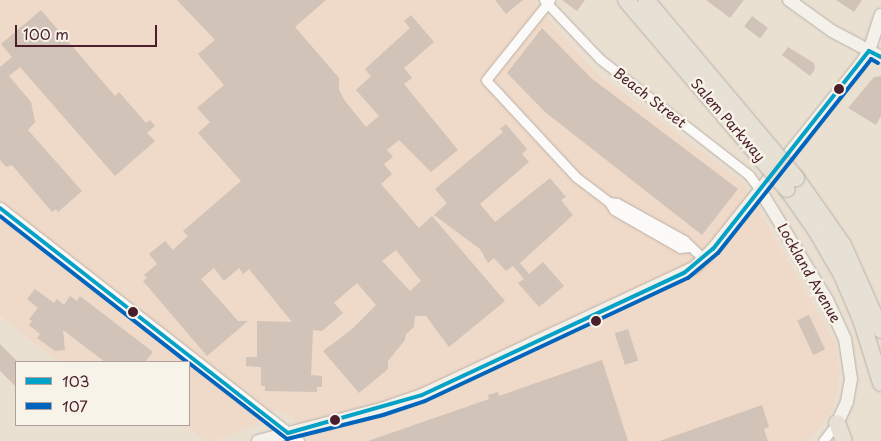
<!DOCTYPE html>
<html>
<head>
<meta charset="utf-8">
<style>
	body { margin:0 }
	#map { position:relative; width:881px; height:441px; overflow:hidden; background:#eae0d2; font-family:"Playpen Sans",sans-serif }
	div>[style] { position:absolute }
	.built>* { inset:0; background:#efd9c8 }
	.building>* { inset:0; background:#d1c3b8; transform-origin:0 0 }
	.roads { filter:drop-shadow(0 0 1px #bab0a8) drop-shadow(0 0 1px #bab0a8) }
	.minor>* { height:9px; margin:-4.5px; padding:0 4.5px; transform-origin:4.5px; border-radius:4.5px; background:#fcfaf8 }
	.tertiary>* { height:11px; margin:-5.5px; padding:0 5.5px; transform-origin:5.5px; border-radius:5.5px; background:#fcfaf8 }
	.secondary>* { height:12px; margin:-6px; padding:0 6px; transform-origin:6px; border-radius:6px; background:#f4f0ea }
	.motorway>* { height:16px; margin:-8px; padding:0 8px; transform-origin:8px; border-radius:8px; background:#e7e1d5 }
	.bridges { filter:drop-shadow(0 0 1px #bab0a8) drop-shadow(0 0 1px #bab0a8) }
	.motorway-bridge>* { height:16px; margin:-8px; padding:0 8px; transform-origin:8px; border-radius:8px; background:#e7e1d5 }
	.bus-1>* { height:4px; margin:-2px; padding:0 2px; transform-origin:2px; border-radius:2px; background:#04a2c6 }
	.bus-2>* { height:4px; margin:-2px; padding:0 2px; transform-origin:2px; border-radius:2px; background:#0065bd }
	.dots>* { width:14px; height:14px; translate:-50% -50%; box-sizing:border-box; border:2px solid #f7f3e8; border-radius:50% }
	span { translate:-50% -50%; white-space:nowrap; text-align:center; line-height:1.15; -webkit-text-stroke:5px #f7f3e8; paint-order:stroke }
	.street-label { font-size:14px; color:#4a1f2b }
	.legend { position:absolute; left:15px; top:361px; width:175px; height:65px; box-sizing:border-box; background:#f7f3e8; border:1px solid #b29e9c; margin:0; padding:6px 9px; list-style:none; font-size:15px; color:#4a1f2b }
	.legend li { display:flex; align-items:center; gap:10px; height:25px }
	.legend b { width:25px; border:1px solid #b29e9c }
	.scale { position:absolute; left:15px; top:25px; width:142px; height:22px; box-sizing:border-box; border:2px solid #4a1f2b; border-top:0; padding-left:6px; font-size:15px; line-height:18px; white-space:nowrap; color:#4a1f2b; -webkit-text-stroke:4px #f7f3e8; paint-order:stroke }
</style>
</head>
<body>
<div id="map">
	<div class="built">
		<i style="clip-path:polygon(0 0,533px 0,595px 72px,743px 182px,835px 342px,840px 372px,834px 407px,812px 437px,803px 441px,312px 441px,291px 416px,276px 410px,255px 426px,214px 441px,205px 441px,185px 425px,189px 425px,189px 362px,59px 362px,0 316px)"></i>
	</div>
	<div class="building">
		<i style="clip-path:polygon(evenodd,177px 0,326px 0,295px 27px,339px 78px,339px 90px,345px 101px,366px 127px,379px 116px,356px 90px,371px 76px,365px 69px,410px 28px,404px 21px,411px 15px,434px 42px,404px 68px,412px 78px,404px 84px,458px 150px,431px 172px,399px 140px,387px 150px,393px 157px,384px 164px,392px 174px,381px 184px,419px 228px,432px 216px,505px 301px,449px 347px,426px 316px,415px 316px,414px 327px,406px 334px,405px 340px,388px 361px,388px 369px,359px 393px,323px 351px,351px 330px,376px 305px,357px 283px,334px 303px,343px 313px,322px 331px,313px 330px,311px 375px,322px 376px,322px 387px,317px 387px,317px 392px,265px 391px,265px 386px,261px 386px,261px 367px,246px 366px,246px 357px,257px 357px,257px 321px,292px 322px,249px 269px,243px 274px,239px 268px,224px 281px,214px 268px,201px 279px,238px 321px,248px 321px,207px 356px,143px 281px,147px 278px,144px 275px,157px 264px,149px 254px,165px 241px,173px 250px,188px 236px,183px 231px,241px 181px,198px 133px,210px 122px,197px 108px,224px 85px,198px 54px,215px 40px,177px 0,396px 250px,421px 281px,410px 291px,382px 261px,396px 250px)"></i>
		<i style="clip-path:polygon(495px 0,523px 0,506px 14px)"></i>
		<i style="clip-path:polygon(562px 0,585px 0,577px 11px)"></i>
		<i style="clip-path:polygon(706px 0,744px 0,730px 18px)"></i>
		<i style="clip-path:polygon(836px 0,862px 0,854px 12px)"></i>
		<i style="clip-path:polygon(41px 10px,115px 96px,119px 92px,146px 123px,150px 120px,155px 126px,147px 133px,155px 141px,115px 176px,20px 67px,9px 76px,31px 102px,35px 122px,28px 130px,82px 191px,58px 212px,56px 209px,52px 212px,12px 165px,6px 167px,0 160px,0 67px,12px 57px,1px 44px)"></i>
		<i style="left:752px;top:16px;width:20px;height:13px;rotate:37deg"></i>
		<i style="clip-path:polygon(542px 28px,591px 78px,738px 189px,702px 235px,545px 112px,507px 73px)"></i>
		<i style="clip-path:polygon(788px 47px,814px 63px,815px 69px,810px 76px,782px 55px)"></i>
		<i style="clip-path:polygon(881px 76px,881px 116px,876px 125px,848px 108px,874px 77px)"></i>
		<i style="clip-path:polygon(506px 124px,527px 149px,522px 154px,529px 162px,480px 204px,495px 222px,550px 178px,566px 197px,561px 200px,573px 215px,520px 263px,529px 274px,543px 262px,564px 286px,539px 307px,518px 283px,524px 279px,513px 266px,506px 271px,494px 258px,488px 263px,480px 249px,434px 215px,447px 203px,435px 189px,503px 132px,500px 129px)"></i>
		<i style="clip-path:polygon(35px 289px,54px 303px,57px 299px,64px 305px,70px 296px,77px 301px,80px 296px,153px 352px,145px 362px,105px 362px,63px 330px,65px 350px,55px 351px,37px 338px,40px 334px,29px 325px,32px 321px,29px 319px,38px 308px,27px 299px)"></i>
		<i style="left:809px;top:315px;width:38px;height:13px;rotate:65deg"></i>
		<i style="left:628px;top:329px;width:33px;height:14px;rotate:72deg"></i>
		<i style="clip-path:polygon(0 344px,16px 360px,16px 387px,0 371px)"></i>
		<i style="clip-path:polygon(602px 360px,628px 441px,368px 441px,489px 399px,488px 395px,498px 392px,499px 396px)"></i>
		<i style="clip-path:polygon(762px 405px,769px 427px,764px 429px,768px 441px,660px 441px)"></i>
	</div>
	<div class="roads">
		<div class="minor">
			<i style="left:544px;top:0;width:81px;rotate:46.5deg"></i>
			<i style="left:600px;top:59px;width:189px;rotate:37.9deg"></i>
			<i style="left:749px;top:175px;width:19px;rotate:54deg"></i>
			<i style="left:550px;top:0;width:102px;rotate:128.7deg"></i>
			<i style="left:486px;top:80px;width:132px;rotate:47.1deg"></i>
			<i style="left:576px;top:177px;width:41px;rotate:37.1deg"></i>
			<i style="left:609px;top:202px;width:9px;rotate:58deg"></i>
			<i style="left:614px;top:210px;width:76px;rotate:29.9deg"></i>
			<i style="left:680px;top:248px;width:9px;rotate:-6deg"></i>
			<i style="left:609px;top:202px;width:8px;rotate:7deg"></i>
			<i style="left:617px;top:203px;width:77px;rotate:28.9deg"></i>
			<i style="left:684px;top:240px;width:28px;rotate:44deg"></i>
			<i style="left:288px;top:433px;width:14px;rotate:36deg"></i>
			<i style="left:823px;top:441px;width:23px;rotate:-52deg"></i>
		</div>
		<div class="tertiary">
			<i style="left:0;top:208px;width:365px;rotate:38deg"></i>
		</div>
		<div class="secondary">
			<i style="left:789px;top:0;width:53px;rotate:35.8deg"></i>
			<i style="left:832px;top:31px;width:55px;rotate:28deg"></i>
			<i style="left:760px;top:190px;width:129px;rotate:58.7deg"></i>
			<i style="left:827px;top:300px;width:43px;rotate:65.2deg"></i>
			<i style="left:845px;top:339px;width:40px;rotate:81.5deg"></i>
			<i style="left:851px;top:379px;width:23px;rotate:100deg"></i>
			<i style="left:847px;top:402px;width:23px;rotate:115deg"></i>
			<i style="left:258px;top:441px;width:127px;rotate:-14.6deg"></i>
			<i style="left:381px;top:409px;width:43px;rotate:-18.9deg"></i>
			<i style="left:422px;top:395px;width:302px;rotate:-25.1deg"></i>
			<i style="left:695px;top:267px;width:25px;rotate:-45deg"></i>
			<i style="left:713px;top:249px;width:236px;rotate:-51.4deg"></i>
			<i style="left:860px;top:65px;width:17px;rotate:-57deg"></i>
			<i style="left:869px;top:51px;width:38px;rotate:-72deg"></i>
		</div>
		<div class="motorway">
			<i style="left:796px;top:178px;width:82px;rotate:55deg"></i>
			<i style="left:843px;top:245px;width:93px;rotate:65.9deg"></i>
			<i style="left:787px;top:189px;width:50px;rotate:54.7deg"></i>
			<i style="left:816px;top:230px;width:52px;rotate:60deg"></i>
			<i style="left:842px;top:275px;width:51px;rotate:66.9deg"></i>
			<i style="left:862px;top:322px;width:64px;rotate:72.7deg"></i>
			<i style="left:837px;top:423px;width:19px;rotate:69deg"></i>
		</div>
	</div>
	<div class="bridges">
		<div class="motorway-bridge">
			<i style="left:626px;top:0;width:248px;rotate:49.6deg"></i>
			<i style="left:646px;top:0;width:233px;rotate:49.9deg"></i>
		</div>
	</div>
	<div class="bus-1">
		<i style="left:0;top:208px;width:365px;rotate:38deg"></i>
		<i style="left:288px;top:433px;width:139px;rotate:-15.8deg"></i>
		<i style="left:422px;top:395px;width:289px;rotate:-25deg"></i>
		<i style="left:684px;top:273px;width:38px;rotate:-40deg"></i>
		<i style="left:713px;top:249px;width:252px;rotate:-51.8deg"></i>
		<i style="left:869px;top:51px;width:13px;rotate:27deg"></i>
	</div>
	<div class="bus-2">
		<i style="left:0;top:216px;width:237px;rotate:38deg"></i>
		<i style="left:189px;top:363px;width:124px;rotate:37.8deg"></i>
		<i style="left:287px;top:439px;width:99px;rotate:-14deg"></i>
		<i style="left:383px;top:415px;width:44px;rotate:-18.4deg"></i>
		<i style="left:425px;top:401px;width:290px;rotate:-25.1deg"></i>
		<i style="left:688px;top:278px;width:39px;rotate:-40deg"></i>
		<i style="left:718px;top:253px;width:247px;rotate:-51.7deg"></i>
		<i style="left:871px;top:59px;width:8px;rotate:30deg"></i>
	</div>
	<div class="dots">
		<i style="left:839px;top:89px;background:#4a1f2b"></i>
		<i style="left:133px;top:312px;background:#4a1f2b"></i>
		<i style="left:596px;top:321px;background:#4a1f2b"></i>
		<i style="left:335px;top:420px;background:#4a1f2b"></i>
	</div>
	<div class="street-label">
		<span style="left:650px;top:98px;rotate:38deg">Beach Street</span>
		<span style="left:728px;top:120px;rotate:49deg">Salem Parkway</span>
		<span style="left:809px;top:273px;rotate:60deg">Lockland Avenue</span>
	</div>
	<ul class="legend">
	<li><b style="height:6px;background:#04a2c6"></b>103</li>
	<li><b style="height:6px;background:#0065bd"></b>107</li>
	</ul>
	<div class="scale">100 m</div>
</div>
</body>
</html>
